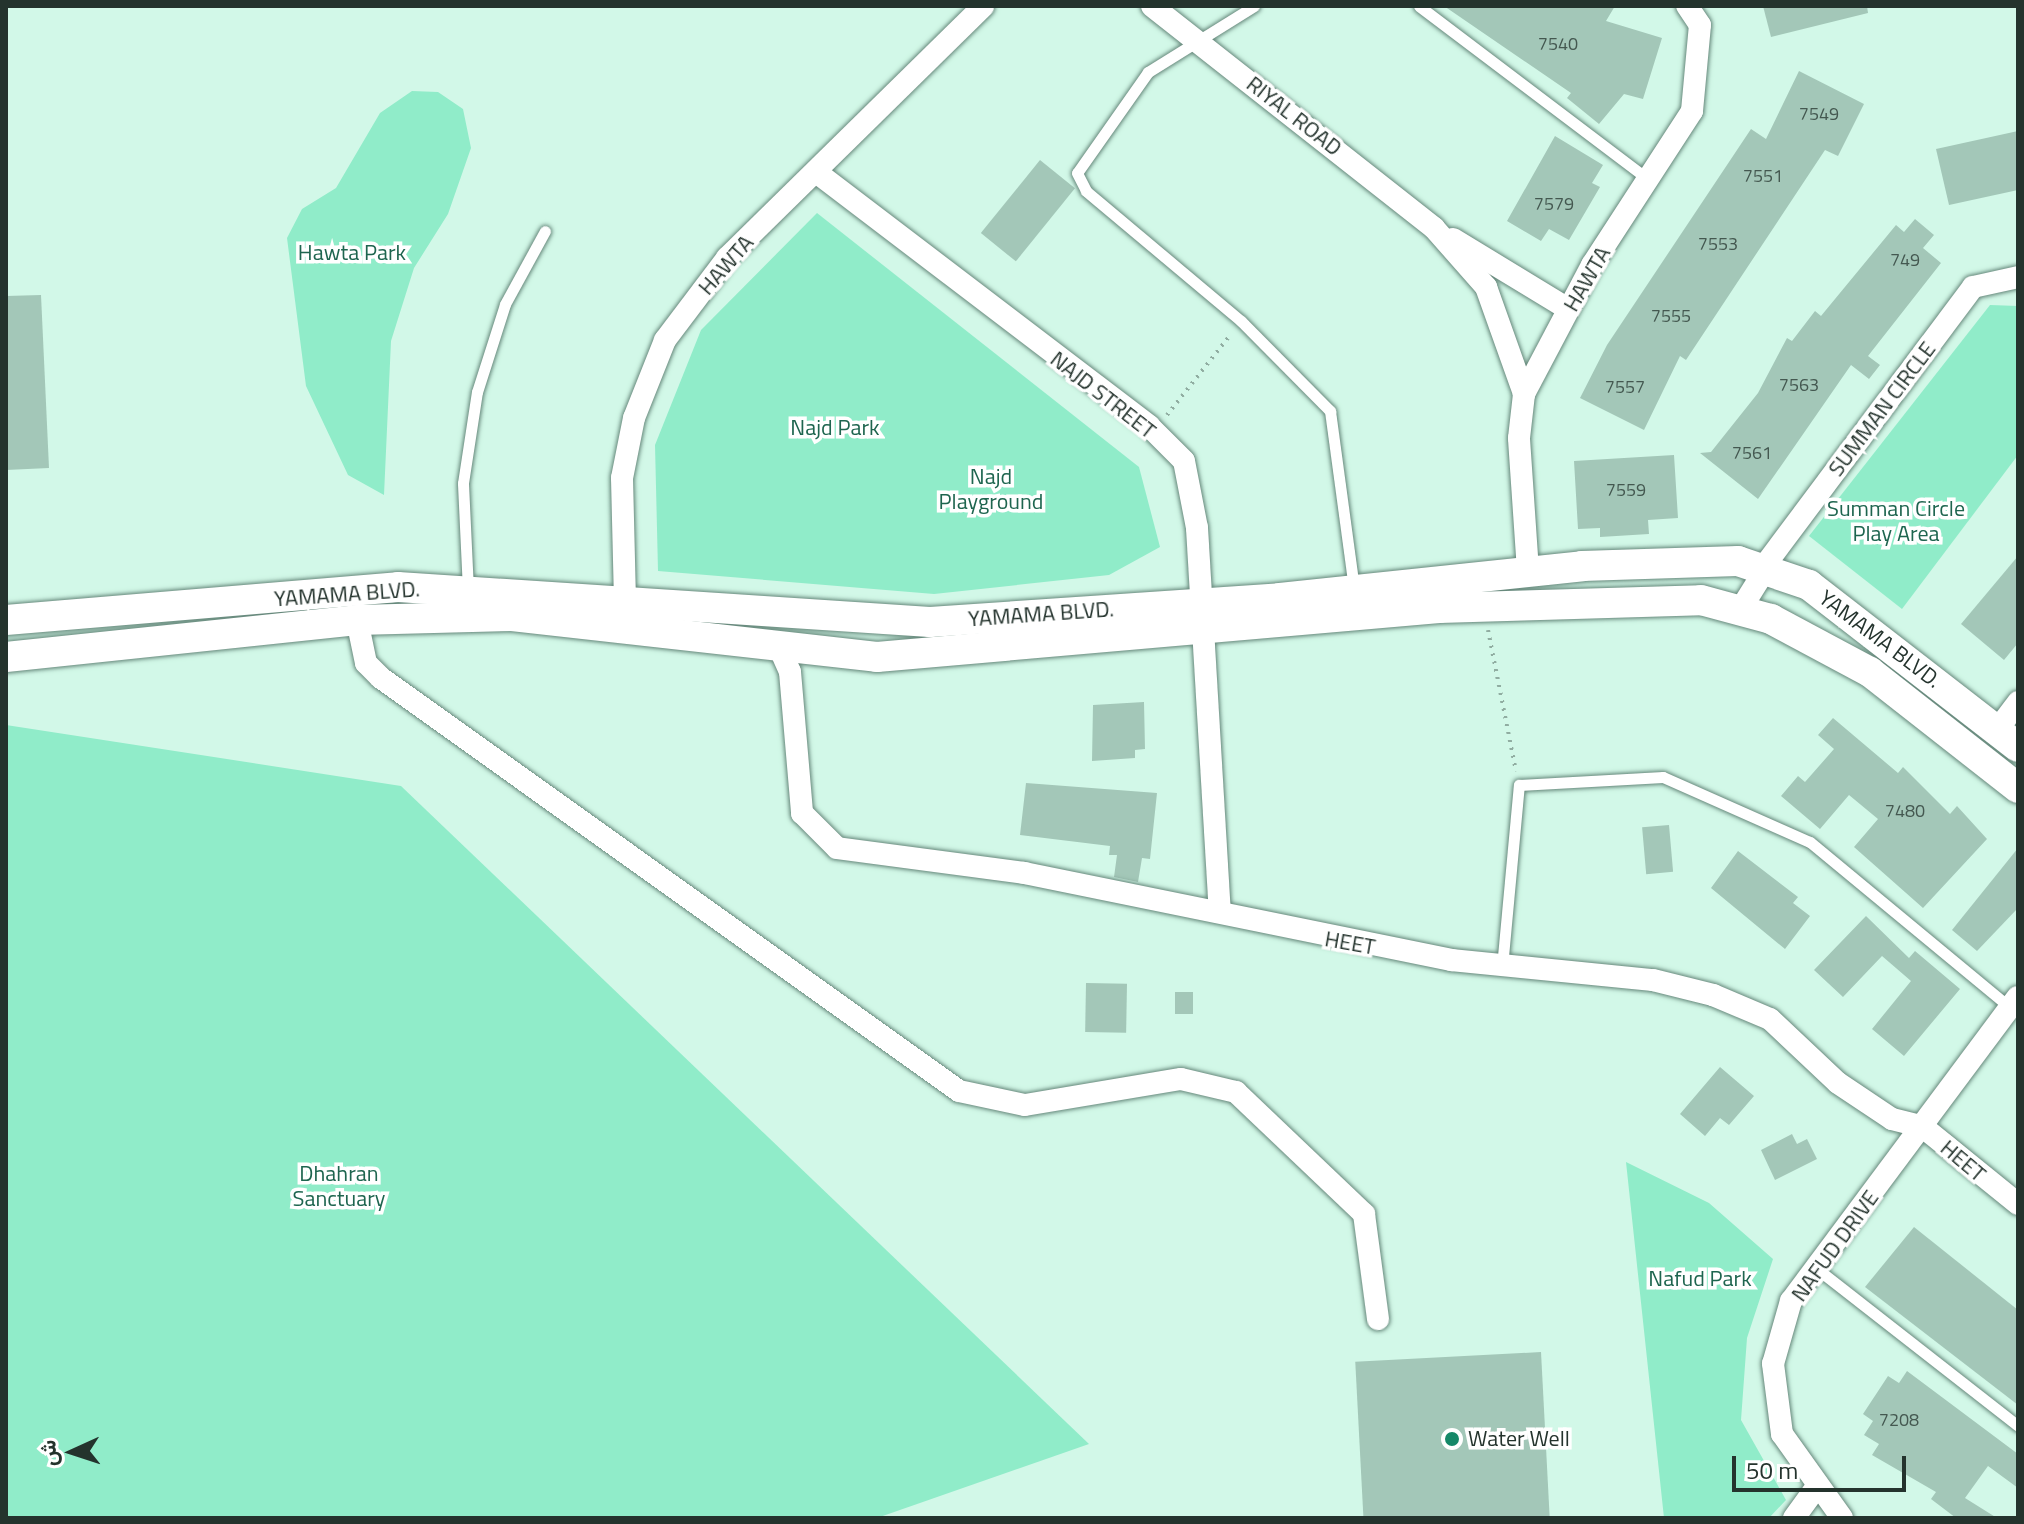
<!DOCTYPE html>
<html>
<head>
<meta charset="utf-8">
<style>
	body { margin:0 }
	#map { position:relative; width:2024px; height:1524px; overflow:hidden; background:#d2f8e8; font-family:"Titillium Web",Vazirmatn,sans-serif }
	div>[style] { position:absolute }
	.green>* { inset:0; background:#90ecc9 }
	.building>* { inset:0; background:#a3c7b8; transform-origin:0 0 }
	.path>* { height:4px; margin-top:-2px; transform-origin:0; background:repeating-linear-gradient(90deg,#90ada1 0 2px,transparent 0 8px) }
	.roads { filter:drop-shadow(0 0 2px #66887b) drop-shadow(0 0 2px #66887b) }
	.lane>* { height:11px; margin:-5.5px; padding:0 5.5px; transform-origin:5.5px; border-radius:5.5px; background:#fff }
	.street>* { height:22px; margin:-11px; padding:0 11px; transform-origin:11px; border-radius:11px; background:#fff }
	.secondary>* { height:30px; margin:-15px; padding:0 15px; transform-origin:15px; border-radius:15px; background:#fff }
	.dots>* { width:22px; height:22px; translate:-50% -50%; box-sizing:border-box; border:4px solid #fff; border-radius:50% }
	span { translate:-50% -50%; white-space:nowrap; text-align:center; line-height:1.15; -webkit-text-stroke:7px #fff; paint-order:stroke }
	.number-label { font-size:18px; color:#445850 }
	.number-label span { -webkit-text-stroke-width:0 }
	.street-label { font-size:22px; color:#24332d }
	.park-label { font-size:22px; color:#1e654f }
	.poi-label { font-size:22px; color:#24332d }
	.left { translate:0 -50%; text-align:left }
	.frame { position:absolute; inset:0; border:8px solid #24332d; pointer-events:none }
	.north { position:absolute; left:32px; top:1412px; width:80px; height:80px; -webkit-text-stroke:6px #fff; paint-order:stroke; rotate:267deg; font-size:22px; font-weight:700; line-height:32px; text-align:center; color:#24332d }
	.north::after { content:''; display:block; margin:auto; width:28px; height:36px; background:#24332d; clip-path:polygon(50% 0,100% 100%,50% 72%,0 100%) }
	.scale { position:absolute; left:1732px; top:1456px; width:174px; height:36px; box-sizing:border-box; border:4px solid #24332d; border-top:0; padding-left:10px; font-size:24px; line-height:28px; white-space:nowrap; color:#24332d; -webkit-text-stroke:6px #fff; paint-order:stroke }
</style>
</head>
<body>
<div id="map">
	<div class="green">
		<i style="clip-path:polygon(412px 91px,438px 92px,463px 109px,471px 148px,448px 214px,414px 268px,391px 341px,384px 495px,348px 475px,306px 386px,287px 238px,302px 209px,336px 188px,380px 113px)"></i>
		<i style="clip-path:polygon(817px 213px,1139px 467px,1160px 547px,1109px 575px,934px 594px,658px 571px,655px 445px,701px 330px)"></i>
		<i style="clip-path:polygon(1990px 305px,2018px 306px,2018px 455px,1902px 609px,1809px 536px)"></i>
		<i style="clip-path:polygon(6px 725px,401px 786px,1089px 1444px,877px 1518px,6px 1518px)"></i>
		<i style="clip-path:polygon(1626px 1162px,1709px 1203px,1773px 1259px,1747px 1338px,1741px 1420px,1786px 1500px,1769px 1518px,1664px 1518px)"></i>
	</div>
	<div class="building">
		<i style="clip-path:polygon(1444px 6px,1615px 6px,1606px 21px,1662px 38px,1643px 99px,1624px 94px,1599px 124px,1567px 98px,1571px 93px)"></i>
		<i style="clip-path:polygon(1763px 6px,1867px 6px,1868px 13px,1771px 37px)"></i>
		<i style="clip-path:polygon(1799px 71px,1864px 104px,1838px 156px,1825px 150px,1686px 360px,1680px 356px,1644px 430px,1580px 398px,1607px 345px,1751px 129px,1766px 139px)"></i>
		<i style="clip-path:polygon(2018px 131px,2018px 190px,1949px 205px,1936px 149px)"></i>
		<i style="clip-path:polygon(1555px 136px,1603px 165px,1592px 183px,1600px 187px,1569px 240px,1549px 229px,1541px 241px,1507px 221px)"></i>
		<i style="left:1040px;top:160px;width:45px;height:94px;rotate:39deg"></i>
		<i style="clip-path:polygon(1915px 219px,1934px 235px,1923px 248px,1941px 263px,1868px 356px,1880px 365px,1869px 379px,1851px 365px,1758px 499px,1700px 453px,1711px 452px,1758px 393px,1787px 338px,1792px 341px,1815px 311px,1821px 316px,1896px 225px,1904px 232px)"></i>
		<i style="clip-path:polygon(41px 295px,49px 468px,6px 470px,6px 296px)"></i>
		<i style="clip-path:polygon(1674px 455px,1678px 518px,1648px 520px,1649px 534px,1600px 537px,1600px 528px,1578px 529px,1574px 461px)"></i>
		<i style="clip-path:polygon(2018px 556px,2018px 643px,2004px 660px,1961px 624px)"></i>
		<i style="clip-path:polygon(1144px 702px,1145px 749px,1135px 750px,1135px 758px,1092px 761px,1093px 705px)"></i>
		<i style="clip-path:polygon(1833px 718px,1898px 773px,1903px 767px,1950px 814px,1957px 806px,1987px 839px,1923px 908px,1854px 847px,1878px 819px,1849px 795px,1820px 829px,1781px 796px,1798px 776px,1805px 782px,1834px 749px,1818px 735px)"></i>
		<i style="clip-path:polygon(1026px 783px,1157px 793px,1150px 859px,1142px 858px,1138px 882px,1114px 877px,1117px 855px,1109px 855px,1110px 846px,1020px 835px)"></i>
		<i style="left:1669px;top:825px;width:47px;height:27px;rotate:85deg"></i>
		<i style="clip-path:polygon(2018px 848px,2018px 908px,1977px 951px,1952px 930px)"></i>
		<i style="clip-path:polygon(1738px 851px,1798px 897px,1793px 903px,1810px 916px,1785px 949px,1711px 888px)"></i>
		<i style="clip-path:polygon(1866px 916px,1909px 958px,1915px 951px,1960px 989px,1904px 1056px,1872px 1029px,1911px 981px,1882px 956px,1843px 997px,1814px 970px)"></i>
		<i style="left:1086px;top:983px;width:41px;height:49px;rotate:1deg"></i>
		<i style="left:1175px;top:992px;width:18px;height:22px"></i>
		<i style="clip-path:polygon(1720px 1067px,1754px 1096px,1729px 1125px,1720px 1118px,1705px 1136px,1680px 1114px)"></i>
		<i style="clip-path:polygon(1792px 1134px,1797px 1144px,1807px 1139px,1817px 1159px,1775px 1180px,1761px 1150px)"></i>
		<i style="clip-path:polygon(1914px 1227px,2018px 1310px,2018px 1405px,1865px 1287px)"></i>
		<i style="left:1541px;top:1352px;width:166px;height:186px;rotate:87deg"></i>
		<i style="clip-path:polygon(1907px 1371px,2018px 1454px,2018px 1488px,1988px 1466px,1965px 1498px,1997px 1518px,1956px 1518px,1931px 1499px,1936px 1492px,1872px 1455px,1879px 1444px,1864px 1435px,1873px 1421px,1863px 1414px,1888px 1376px,1899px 1383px)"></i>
	</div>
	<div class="path">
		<i style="left:1167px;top:415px;width:103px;rotate:-51.7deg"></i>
		<i style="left:1488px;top:630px;width:144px;rotate:78.8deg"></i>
	</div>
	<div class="roads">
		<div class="lane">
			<i style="left:1254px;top:6px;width:125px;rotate:148.1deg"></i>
			<i style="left:1148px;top:72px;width:123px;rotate:125.1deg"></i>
			<i style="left:1077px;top:173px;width:20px;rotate:63deg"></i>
			<i style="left:1086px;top:191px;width:202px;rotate:40deg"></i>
			<i style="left:1241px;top:321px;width:127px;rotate:45.3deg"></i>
			<i style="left:1330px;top:411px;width:180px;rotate:82.3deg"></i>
			<i style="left:1419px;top:6px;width:288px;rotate:37.1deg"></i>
			<i style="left:468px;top:590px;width:107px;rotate:-92.7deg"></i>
			<i style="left:463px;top:483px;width:92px;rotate:-81.3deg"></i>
			<i style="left:477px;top:392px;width:92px;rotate:-72.3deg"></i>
			<i style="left:505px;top:304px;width:83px;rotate:-61.3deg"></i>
			<i style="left:1502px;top:967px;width:183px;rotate:-84.7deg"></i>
			<i style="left:1519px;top:785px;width:144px;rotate:-3.2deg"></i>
			<i style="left:1663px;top:777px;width:161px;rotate:23.9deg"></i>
			<i style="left:1810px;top:842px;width:261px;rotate:39.6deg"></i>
			<i style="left:1816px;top:1268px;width:256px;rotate:38deg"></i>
		</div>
		<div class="street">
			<i style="left:1152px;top:6px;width:359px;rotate:38.2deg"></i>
			<i style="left:1434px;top:228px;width:79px;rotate:48.6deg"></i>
			<i style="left:1486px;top:287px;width:114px;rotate:70.4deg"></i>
			<i style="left:816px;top:172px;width:419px;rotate:37.3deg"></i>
			<i style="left:1149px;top:426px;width:49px;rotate:45deg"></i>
			<i style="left:1184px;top:461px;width:68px;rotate:79deg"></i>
			<i style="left:1197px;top:528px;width:384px;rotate:86.6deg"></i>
			<i style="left:1453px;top:239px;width:135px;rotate:31.3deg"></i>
			<i style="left:1762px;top:569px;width:352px;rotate:-53.2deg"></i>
			<i style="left:1973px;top:287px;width:46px;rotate:-12.5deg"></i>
			<i style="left:1528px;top:571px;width:133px;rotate:-93.9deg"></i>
			<i style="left:1519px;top:438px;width:44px;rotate:-83.5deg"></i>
			<i style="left:1524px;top:394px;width:146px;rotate:-62.2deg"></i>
			<i style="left:1592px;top:265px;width:184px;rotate:-57deg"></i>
			<i style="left:1692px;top:111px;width:86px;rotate:-84.7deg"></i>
			<i style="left:1700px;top:25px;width:23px;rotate:-124deg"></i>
			<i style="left:625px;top:601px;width:123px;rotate:-91.4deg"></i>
			<i style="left:622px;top:478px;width:61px;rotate:-78.7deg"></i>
			<i style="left:634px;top:418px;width:84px;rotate:-68.3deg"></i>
			<i style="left:665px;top:340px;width:103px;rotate:-52.9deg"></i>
			<i style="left:727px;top:258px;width:359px;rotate:-44.5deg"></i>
			<i style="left:1740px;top:610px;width:47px;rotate:-58deg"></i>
			<i style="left:357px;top:620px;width:44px;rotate:78.2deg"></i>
			<i style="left:366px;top:663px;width:21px;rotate:45deg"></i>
			<i style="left:381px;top:678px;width:710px;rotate:35.55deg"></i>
			<i style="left:959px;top:1091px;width:67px;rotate:12deg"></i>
			<i style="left:1025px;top:1105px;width:158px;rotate:-9.5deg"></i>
			<i style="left:1181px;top:1079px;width:57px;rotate:13.3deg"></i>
			<i style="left:1236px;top:1092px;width:177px;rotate:43.6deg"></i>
			<i style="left:1364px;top:1214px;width:106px;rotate:82.4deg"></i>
			<i style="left:779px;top:647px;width:27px;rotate:66deg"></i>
			<i style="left:790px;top:672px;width:142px;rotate:85.1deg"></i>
			<i style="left:802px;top:813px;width:49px;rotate:45deg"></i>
			<i style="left:837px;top:848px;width:189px;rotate:7.6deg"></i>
			<i style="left:1024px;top:873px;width:436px;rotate:11.5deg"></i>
			<i style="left:1451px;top:960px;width:203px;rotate:5.7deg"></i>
			<i style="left:1653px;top:980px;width:62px;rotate:14deg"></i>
			<i style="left:1713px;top:995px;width:62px;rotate:22.8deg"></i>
			<i style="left:1770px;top:1019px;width:93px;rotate:43.3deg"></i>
			<i style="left:1838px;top:1083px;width:65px;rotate:33.7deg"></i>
			<i style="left:1892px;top:1119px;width:32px;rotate:14deg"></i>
			<i style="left:1923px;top:1127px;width:122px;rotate:39deg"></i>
			<i style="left:1997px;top:730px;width:35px;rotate:-53deg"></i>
			<i style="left:1794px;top:1518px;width:39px;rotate:-54deg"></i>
			<i style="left:1842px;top:1518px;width:103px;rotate:-125.5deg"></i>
			<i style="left:1782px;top:1434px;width:71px;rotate:-97.3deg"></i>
			<i style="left:1773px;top:1364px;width:66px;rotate:-74.1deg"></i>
			<i style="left:1791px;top:1301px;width:379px;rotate:-53.3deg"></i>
		</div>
		<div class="secondary">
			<i style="left:6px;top:620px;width:393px;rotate:-4.8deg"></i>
			<i style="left:398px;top:587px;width:533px;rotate:3.76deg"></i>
			<i style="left:930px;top:622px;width:351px;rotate:-3.9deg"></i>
			<i style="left:1280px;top:598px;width:304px;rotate:-6deg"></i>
			<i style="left:1582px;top:566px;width:156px;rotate:-1.8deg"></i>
			<i style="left:1738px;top:561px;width:75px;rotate:18.7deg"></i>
			<i style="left:1809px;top:585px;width:264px;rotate:37.8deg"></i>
			<i style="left:6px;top:657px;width:353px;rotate:-6deg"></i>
			<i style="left:357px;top:620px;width:155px;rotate:-1.5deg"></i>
			<i style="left:512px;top:616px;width:367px;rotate:6.4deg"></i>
			<i style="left:877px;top:657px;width:564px;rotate:-4.98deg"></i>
			<i style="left:1439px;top:608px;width:262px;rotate:-1.7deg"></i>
			<i style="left:1701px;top:600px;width:73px;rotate:15.2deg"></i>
			<i style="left:1771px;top:619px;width:112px;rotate:28.2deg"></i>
			<i style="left:1870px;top:672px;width:188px;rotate:38.1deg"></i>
		</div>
	</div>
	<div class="dots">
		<i style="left:1452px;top:1439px;background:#158868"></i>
	</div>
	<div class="number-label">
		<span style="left:1558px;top:44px">7540</span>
		<span style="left:1819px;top:114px">7549</span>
		<span style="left:1763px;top:176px">7551</span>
		<span style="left:1554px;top:204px">7579</span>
		<span style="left:1718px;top:244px">7553</span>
		<span style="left:1905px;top:260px">749</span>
		<span style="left:1671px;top:316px">7555</span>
		<span style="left:1799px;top:385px">7563</span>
		<span style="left:1625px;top:387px">7557</span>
		<span style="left:1752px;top:453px">7561</span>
		<span style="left:1626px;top:490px">7559</span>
		<span style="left:1905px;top:811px">7480</span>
		<span style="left:1899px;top:1420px">7208</span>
	</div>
	<div class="street-label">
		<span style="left:1294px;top:116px;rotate:38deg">RIYAL ROAD</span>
		<span style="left:726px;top:265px;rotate:-49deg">HAWTA</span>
		<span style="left:1587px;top:279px;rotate:-60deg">HAWTA</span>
		<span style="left:1103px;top:395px;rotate:38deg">NAJD STREET</span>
		<span style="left:1882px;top:409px;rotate:-53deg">SUMMAN CIRCLE</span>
		<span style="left:347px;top:594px;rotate:-4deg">YAMAMA BLVD.</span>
		<span style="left:1041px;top:614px;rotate:-4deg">YAMAMA BLVD.</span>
		<span style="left:1880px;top:639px;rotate:37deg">YAMAMA BLVD.</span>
		<span style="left:1350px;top:943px;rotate:10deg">HEET</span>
		<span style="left:1963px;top:1161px;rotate:40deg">HEET</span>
		<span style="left:1835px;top:1246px;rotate:-54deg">NAFUD DRIVE</span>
	</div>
	<div class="park-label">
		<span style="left:352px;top:253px">Hawta Park</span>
		<span style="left:835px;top:428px">Najd Park</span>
		<span style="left:991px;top:489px">Najd<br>Playground</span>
		<span style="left:1896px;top:521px">Summan Circle<br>Play Area</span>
		<span style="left:339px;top:1186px">Dhahran<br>Sanctuary</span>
		<span style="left:1700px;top:1279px">Nafud Park</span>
	</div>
	<div class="poi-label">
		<span class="left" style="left:1468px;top:1439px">Water Well</span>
	</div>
	<div class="frame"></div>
	<div class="north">ش</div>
	<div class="scale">50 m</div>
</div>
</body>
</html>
